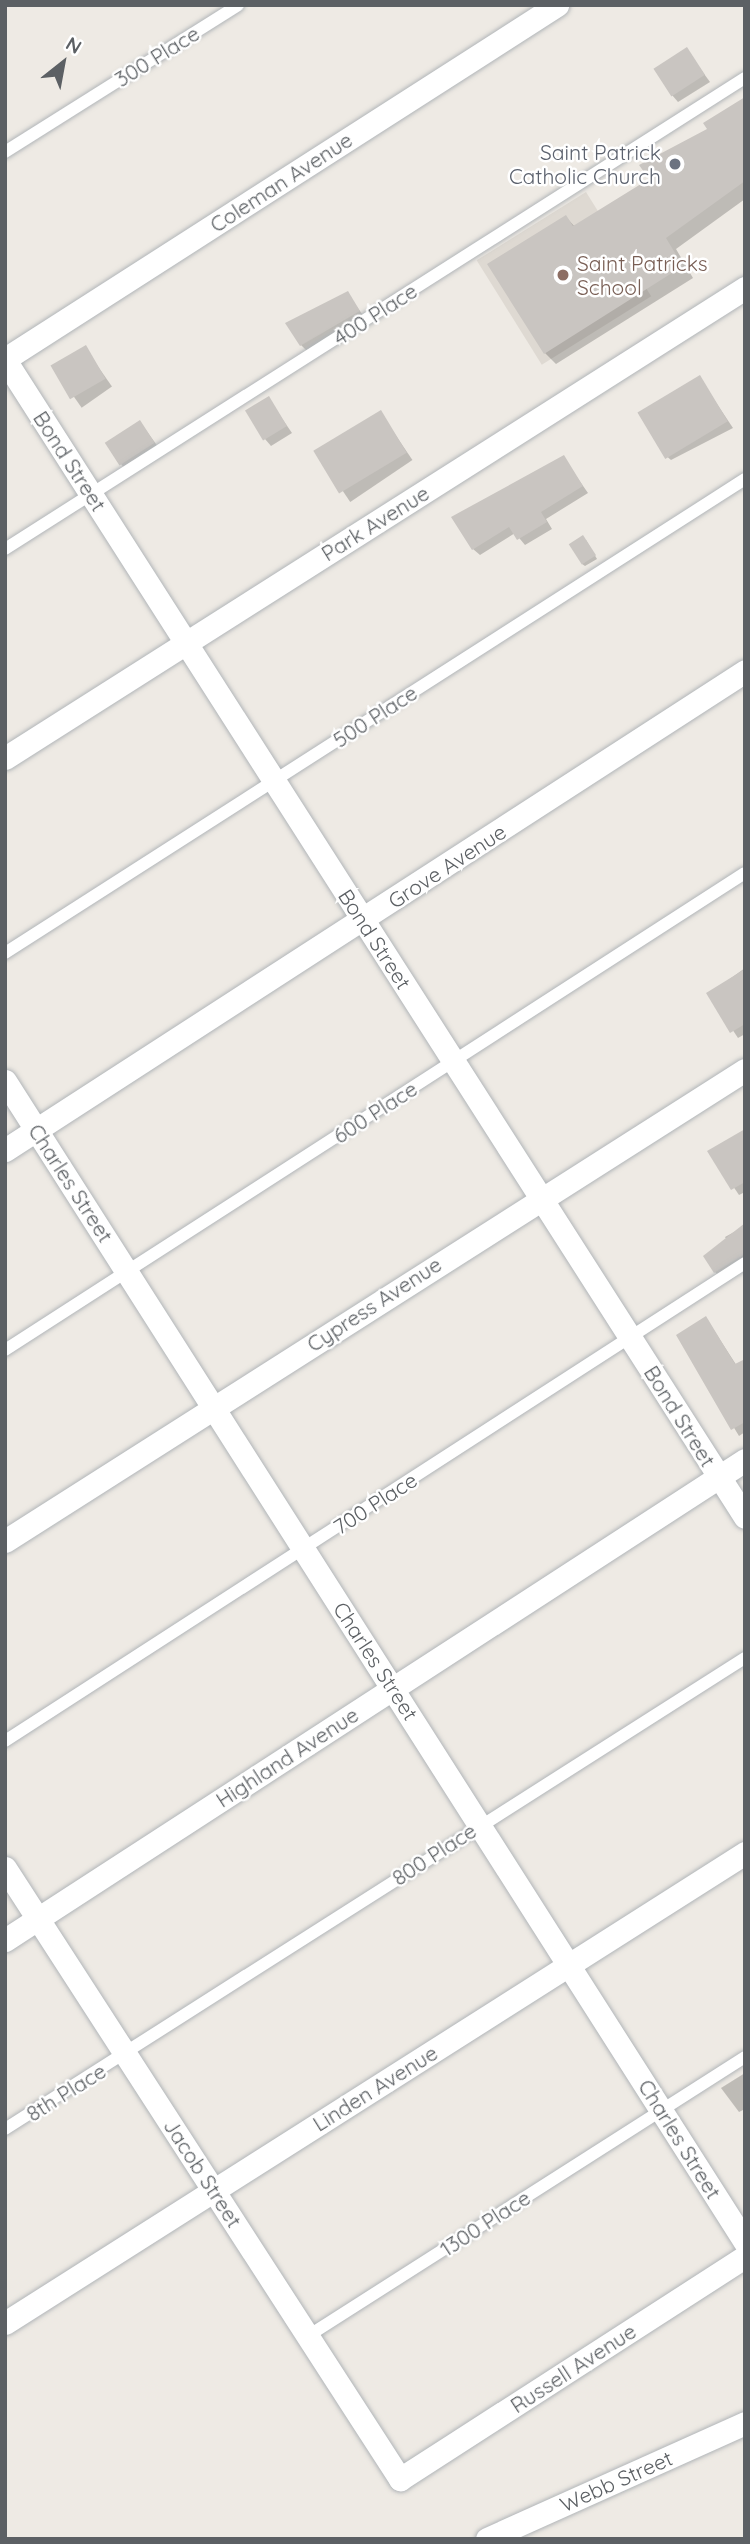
<!DOCTYPE html>
<html>
<head>
<meta charset="utf-8">
<style>
	body { margin:0 }
	#map { position:relative; width:750px; height:2544px; overflow:hidden; background:#eeeae4; font-family:Quicksand,sans-serif }
	div>[style] { position:absolute }
	.education>* { inset:0; background:#ded9d2; transform-origin:0 0 }
	.shadow>* { inset:0; background:#0003; transform-origin:0 0 }
	.building>* { inset:0; background:#c9c5c1; transform-origin:0 0 }
	.roads { filter:drop-shadow(0 0 2px #b1b5b8) drop-shadow(0 0 2px #b1b5b8) }
	.lane>* { height:12px; margin:-6px; padding:0 6px; transform-origin:6px; border-radius:6px; background:#fff }
	.street>* { height:23px; margin:-11.5px; padding:0 11.5px; transform-origin:11.5px; border-radius:11.5px; background:#fff }
	.dots>* { width:19px; height:19px; translate:-50% -50%; box-sizing:border-box; border:4px solid #fff; border-radius:50% }
	span { translate:-50% -50%; white-space:nowrap; text-align:center; line-height:1.15; -webkit-text-stroke:5px #fff; paint-order:stroke }
	.street-label { font-size:21px; color:#5c6064 }
	.worship-label { font-size:21px; color:#5b616d }
	.right { translate:-100% -50%; text-align:right }
	.education-label { font-size:21px; color:#785e54 }
	.left { translate:0 -50%; text-align:left }
	.frame { position:absolute; inset:0; border:7px solid #5c6064; pointer-events:none }
	.north { position:absolute; left:28px; top:28px; width:70px; height:70px; -webkit-text-stroke:5px #fff; paint-order:stroke; rotate:31deg; font-size:19px; font-weight:700; line-height:28px; text-align:center; color:#5c6064 }
	.north::after { content:''; display:block; margin:auto; width:24px; height:32px; background:#5c6064; clip-path:polygon(50% 0,100% 100%,50% 72%,0 100%) }
</style>
</head>
<body>
<div id="map">
	<div class="education">
		<i style="left:586px;top:192px;width:123px;height:129px;rotate:58deg"></i>
	</div>
	<div class="shadow">
		<i style="clip-path:polygon(686px 49px,710px 82px,678px 102px,672px 95px)"></i>
		<i style="clip-path:polygon(745px 99px,745px 199px,676px 249px,693px 278px,556px 364px,545px 353px,566px 217px,575px 227px,651px 180px)"></i>
		<i style="clip-path:polygon(347px 293px,365px 318px,307px 351px,301px 345px)"></i>
		<i style="left:85px;top:348px;width:47px;height:37px;rotate:55deg"></i>
		<i style="clip-path:polygon(699px 377px,733px 428px,671px 460px,664px 454px)"></i>
		<i style="clip-path:polygon(268px 398px,292px 433px,271px 446px,265px 439px)"></i>
		<i style="left:380px;top:412px;width:58px;height:75px;rotate:56deg"></i>
		<i style="left:140px;top:422px;width:34px;height:40px;rotate:54deg"></i>
		<i style="clip-path:polygon(563px 457px,588px 493px,546px 519px,552px 529px,525px 545px,515px 533px,480px 555px,473px 549px)"></i>
		<i style="clip-path:polygon(586px 540px,597px 559px,585px 566px,582px 564px)"></i>
		<i style="clip-path:polygon(745px 968px,745px 1034px,738px 1038px,709px 994px)"></i>
		<i style="clip-path:polygon(745px 1130px,745px 1192px,739px 1195px,710px 1152px)"></i>
		<i style="clip-path:polygon(745px 1226px,745px 1264px,721px 1278px,715px 1272px,729px 1244px,725px 1237px)"></i>
		<i style="clip-path:polygon(706px 1318px,737px 1366px,745px 1361px,745px 1432px,739px 1436px,678px 1335px)"></i>
		<i style="clip-path:polygon(745px 2073px,745px 2109px,739px 2112px,721px 2088px)"></i>
	</div>
	<div class="building">
		<i style="left:687px;top:47px;width:33px;height:40px;rotate:57deg"></i>
		<i style="clip-path:polygon(745px 97px,745px 181px,666px 238px,683px 266px,544px 354px,487px 264px,566px 215px,573px 226px,649px 179px,639px 165px,707px 129px,703px 123px)"></i>
		<i style="clip-path:polygon(348px 291px,360px 311px,300px 346px,285px 323px)"></i>
		<i style="left:86px;top:345px;width:39px;height:41px;rotate:60deg"></i>
		<i style="left:700px;top:375px;width:54px;height:73px;rotate:59deg"></i>
		<i style="left:269px;top:396px;width:35px;height:28px;rotate:59deg"></i>
		<i style="left:381px;top:410px;width:50px;height:79px;rotate:59deg"></i>
		<i style="left:140px;top:420px;width:27px;height:42px;rotate:57deg"></i>
		<i style="clip-path:polygon(564px 455px,583px 486px,541px 512px,547px 522px,517px 540px,509px 527px,472px 550px,451px 517px)"></i>
		<i style="left:583px;top:535px;width:24px;height:17px;rotate:57deg"></i>
		<i style="clip-path:polygon(745px 969px,745px 1024px,730px 1033px,706px 993px)"></i>
		<i style="clip-path:polygon(745px 1129px,745px 1182px,731px 1190px,707px 1151px)"></i>
		<i style="clip-path:polygon(745px 1223px,745px 1254px,714px 1273px,703px 1256px)"></i>
		<i style="clip-path:polygon(706px 1316px,735px 1364px,745px 1359px,745px 1422px,731px 1430px,676px 1335px)"></i>
	</div>
	<div class="roads">
		<div class="lane">
			<i style="left:5px;top:152px;width:275px;rotate:-32.2deg"></i>
			<i style="left:5px;top:549px;width:877px;rotate:-32.48deg"></i>
			<i style="left:5px;top:953px;width:879px;rotate:-32.64deg"></i>
			<i style="left:5px;top:1350px;width:880px;rotate:-32.81deg"></i>
			<i style="left:5px;top:1741px;width:881px;rotate:-32.86deg"></i>
			<i style="left:5px;top:2129px;width:877px;rotate:-32.48deg"></i>
			<i style="left:308px;top:2336px;width:518px;rotate:-32.56deg"></i>
		</div>
		<div class="street">
			<i style="left:5px;top:359px;width:656px;rotate:-32.67deg"></i>
			<i style="left:5px;top:360px;width:1373px;rotate:57.4deg"></i>
			<i style="left:5px;top:758px;width:877px;rotate:-32.42deg"></i>
			<i style="left:5px;top:1081px;width:1377px;rotate:57.49deg"></i>
			<i style="left:5px;top:1150px;width:881px;rotate:-32.91deg"></i>
			<i style="left:5px;top:1541px;width:877px;rotate:-32.48deg"></i>
			<i style="left:5px;top:1868px;width:728px;rotate:57.12deg"></i>
			<i style="left:400px;top:2479px;width:410px;rotate:-32.8deg"></i>
			<i style="left:5px;top:1940px;width:882px;rotate:-32.97deg"></i>
			<i style="left:5px;top:2323px;width:877px;rotate:-32.42deg"></i>
			<i style="left:487px;top:2539px;width:283px;rotate:-24.2deg"></i>
		</div>
	</div>
	<div class="dots">
		<i style="left:675px;top:164px;background:#6b7280"></i>
		<i style="left:563px;top:275px;background:#8d6e63"></i>
	</div>
	<div class="street-label">
		<span style="left:157px;top:56px;rotate:-32deg">300 Place</span>
		<span style="left:281px;top:182px;rotate:-33deg">Coleman Avenue</span>
		<span style="left:375px;top:314px;rotate:-33deg">400 Place</span>
		<span style="left:70px;top:461px;rotate:57deg">Bond Street</span>
		<span style="left:375px;top:523px;rotate:-32deg">Park Avenue</span>
		<span style="left:375px;top:716px;rotate:-33deg">500 Place</span>
		<span style="left:447px;top:866px;rotate:-33deg">Grove Avenue</span>
		<span style="left:375px;top:939px;rotate:57deg">Bond Street</span>
		<span style="left:375px;top:1112px;rotate:-33deg">600 Place</span>
		<span style="left:71px;top:1183px;rotate:57deg">Charles Street</span>
		<span style="left:374px;top:1304px;rotate:-33deg">Cypress Avenue</span>
		<span style="left:680px;top:1416px;rotate:58deg">Bond Street</span>
		<span style="left:375px;top:1503px;rotate:-33deg">700 Place</span>
		<span style="left:376px;top:1661px;rotate:57deg">Charles Street</span>
		<span style="left:287px;top:1757px;rotate:-33deg">Highland Avenue</span>
		<span style="left:434px;top:1854px;rotate:-33deg">800 Place</span>
		<span style="left:375px;top:2088px;rotate:-32deg">Linden Avenue</span>
		<span style="left:66px;top:2092px;rotate:-32deg">8th Place</span>
		<span style="left:680px;top:2139px;rotate:58deg">Charles Street</span>
		<span style="left:203px;top:2173px;rotate:57deg">Jacob Street</span>
		<span style="left:485px;top:2223px;rotate:-33deg">1300 Place</span>
		<span style="left:573px;top:2368px;rotate:-33deg">Russell Avenue</span>
		<span style="left:616px;top:2481px;rotate:-24deg">Webb Street</span>
	</div>
	<div class="worship-label">
		<span class="right" style="left:661px;top:164px">Saint Patrick<br>Catholic Church</span>
	</div>
	<div class="education-label">
		<span class="left" style="left:577px;top:275px">Saint Patricks<br>School</span>
	</div>
	<div class="frame"></div>
	<div class="north">N</div>
</div>
</body>
</html>
